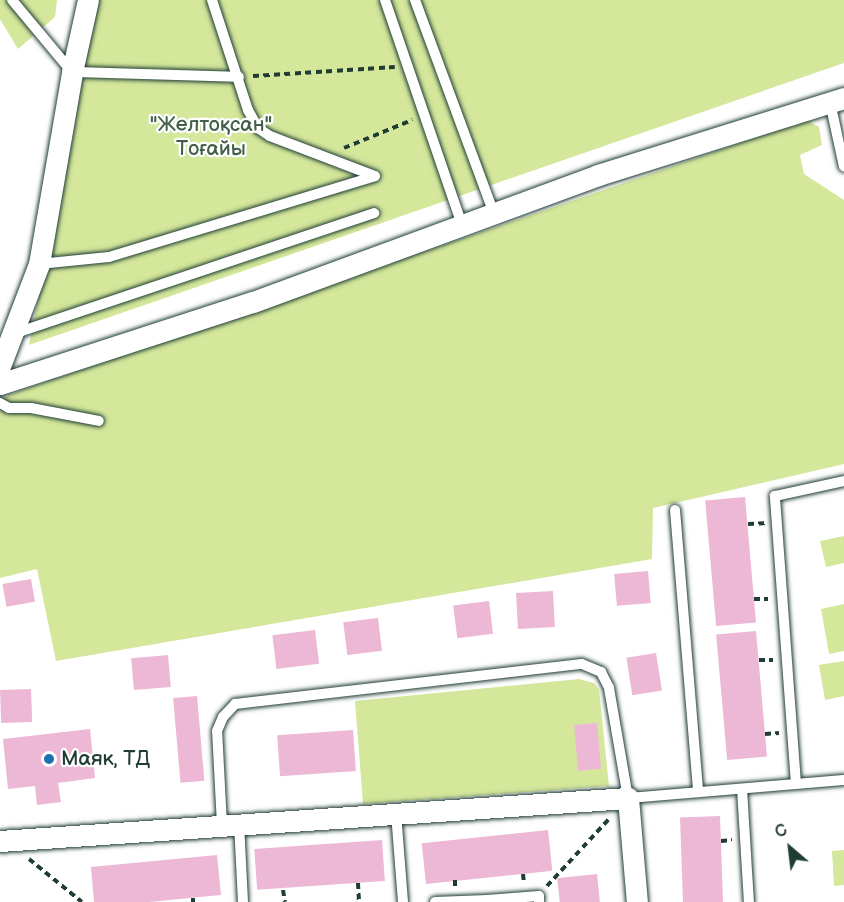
<!DOCTYPE html>
<html>
<head>
<meta charset="utf-8">
<style>
	body { margin:0 }
	#map { position:relative; width:844px; height:902px; overflow:hidden; background:#fff; font-family:"Balsamiq Sans",sans-serif }
	div>[style] { position:absolute }
	.green>* { inset:0; background:#d4e79b }
	.building>* { inset:0; background:#ecb8d5; transform-origin:0 0 }
	.path>* { height:4px; margin-top:-2px; transform-origin:0; background:repeating-linear-gradient(90deg,#1f3d34 0 6px,transparent 0 10.5px) }
	.roads { filter:drop-shadow(0 0 2px #1f3d34) drop-shadow(0 0 2px #1f3d34) }
	.service>* { height:10px; margin:-5px; padding:0 5px; transform-origin:5px; border-radius:5px; background:#fff }
	.minor>* { height:21px; margin:-10.5px; padding:0 10.5px; transform-origin:10.5px; border-radius:10.5px; background:#fff }
	.dots>* { width:16px; height:16px; translate:-50% -50%; box-sizing:border-box; border:3px solid #fff; border-radius:50% }
	span { translate:-50% -50%; white-space:nowrap; text-align:center; line-height:1.15; -webkit-text-stroke:4.5px #fff; paint-order:stroke }
	.park-label { font-size:21px; color:#435f49 }
	.poi-label { font-size:21px; color:#1f3d34 }
	.left { translate:0 -50%; text-align:left }
	.north { position:absolute; left:760px; top:818px; width:60px; height:60px; -webkit-text-stroke:4px #fff; paint-order:stroke; rotate:332deg; font-size:16px; font-weight:700; line-height:24px; text-align:center; color:#1f3d34 }
	.north::after { content:''; display:block; margin:auto; width:21px; height:27px; background:#1f3d34; clip-path:polygon(50% 0,100% 100%,50% 72%,0 100%) }
</style>
</head>
<body>
<div id="map">
	<div class="green">
		<i style="clip-path:polygon(0 0,57px 0,55px 17px,18px 49px,0 19px)"></i>
		<i style="clip-path:polygon(98px 0,844px 0,844px 63px,29px 345px)"></i>
		<i style="clip-path:polygon(807px 120px,819px 127px,822px 145px,800px 155px,804px 174px,844px 200px,844px 464px,653px 508px,652px 559px,56px 661px,37px 569px,0 578px,0 403px,8px 395px)"></i>
		<i style="clip-path:polygon(844px 536px,844px 563px,826px 567px,820px 541px)"></i>
		<i style="clip-path:polygon(844px 604px,844px 651px,829px 654px,821px 609px)"></i>
		<i style="clip-path:polygon(844px 661px,844px 696px,825px 700px,819px 665px)"></i>
		<i style="clip-path:polygon(579px 679px,594px 683px,599px 690px,609px 786px,363px 804px,355px 701px)"></i>
		<i style="clip-path:polygon(844px 850px,844px 885px,834px 886px,832px 851px)"></i>
	</div>
	<div class="building">
		<i style="left:745px;top:497px;width:126px;height:40px;rotate:85deg"></i>
		<i style="left:648px;top:571px;width:32px;height:34px;rotate:85deg"></i>
		<i style="left:31px;top:579px;width:23px;height:29px;rotate:80deg"></i>
		<i style="left:553px;top:591px;width:36px;height:37px;rotate:87deg"></i>
		<i style="left:489px;top:601px;width:33px;height:36px;rotate:83deg"></i>
		<i style="left:378px;top:618px;width:33px;height:35px;rotate:83deg"></i>
		<i style="left:315px;top:630px;width:34px;height:43px;rotate:83deg"></i>
		<i style="left:756px;top:631px;width:126px;height:40px;rotate:85deg"></i>
		<i style="left:656px;top:653px;width:38px;height:30px;rotate:81deg"></i>
		<i style="left:168px;top:655px;width:32px;height:37px;rotate:85deg"></i>
		<i style="left:31px;top:689px;width:33px;height:31px;rotate:88deg"></i>
		<i style="left:197px;top:696px;width:85px;height:24px;rotate:85deg"></i>
		<i style="left:597px;top:723px;width:46px;height:23px;rotate:85deg"></i>
		<i style="clip-path:polygon(90px 729px,95px 778px,58px 783px,61px 802px,37px 805px,35px 786px,8px 789px,3px 739px)"></i>
		<i style="left:353px;top:730px;width:41px;height:76px;rotate:86deg"></i>
		<i style="left:720px;top:816px;width:86px;height:40px;rotate:88deg"></i>
		<i style="left:548px;top:830px;width:41px;height:127px;rotate:84deg"></i>
		<i style="left:382px;top:840px;width:41px;height:128px;rotate:86deg"></i>
		<i style="clip-path:polygon(217px 855px,221px 895px,149px 902px,94px 902px,91px 867px)"></i>
		<i style="left:597px;top:874px;width:28px;height:40px;rotate:84deg"></i>
	</div>
	<div class="path">
		<i style="left:253px;top:76px;width:142px;rotate:-3.6deg"></i>
		<i style="left:344px;top:148px;width:74px;rotate:-22.4deg"></i>
		<i style="left:748px;top:524px;width:17px;rotate:-3deg"></i>
		<i style="left:754px;top:599px;width:14px"></i>
		<i style="left:759px;top:660px;width:14px"></i>
		<i style="left:765px;top:734px;width:14px;rotate:-4deg"></i>
		<i style="left:721px;top:841px;width:11px;rotate:-5deg"></i>
		<i style="left:29px;top:859px;width:68px;rotate:39.1deg"></i>
		<i style="left:523px;top:874px;width:10px;rotate:84deg"></i>
		<i style="left:455px;top:880px;width:8px;rotate:90deg"></i>
		<i style="left:358px;top:883px;width:19px;rotate:87deg"></i>
		<i style="left:547px;top:886px;width:91px;rotate:-47.2deg"></i>
		<i style="left:283px;top:890px;width:12px;rotate:81deg"></i>
		<i style="left:193px;top:898px;width:4px;rotate:90deg"></i>
	</div>
	<div class="roads">
		<div class="service">
			<i style="left:12px;top:0;width:94px;rotate:50.2deg"></i>
			<i style="left:72px;top:72px;width:167px;rotate:1.7deg"></i>
			<i style="left:212px;top:0;width:116px;rotate:71.9deg"></i>
			<i style="left:248px;top:110px;width:21px;rotate:61deg"></i>
			<i style="left:258px;top:128px;width:14px;rotate:34deg"></i>
			<i style="left:270px;top:136px;width:112px;rotate:20.9deg"></i>
			<i style="left:385px;top:0;width:238px;rotate:71.1deg"></i>
			<i style="left:415px;top:0;width:227px;rotate:69.7deg"></i>
			<i style="left:830px;top:102px;width:66px;rotate:77.8deg"></i>
			<i style="left:39px;top:264px;width:70px;rotate:-5.7deg"></i>
			<i style="left:109px;top:257px;width:278px;rotate:-16.9deg"></i>
			<i style="left:13px;top:334px;width:381px;rotate:-18.5deg"></i>
			<i style="left:0;top:403px;width:10px;rotate:29deg"></i>
			<i style="left:9px;top:408px;width:22px"></i>
			<i style="left:31px;top:408px;width:69px;rotate:10.8deg"></i>
			<i style="left:675px;top:510px;width:283px;rotate:85.3deg"></i>
			<i style="left:796px;top:784px;width:289px;rotate:-94.2deg"></i>
			<i style="left:775px;top:496px;width:71px;rotate:-12.3deg"></i>
			<i style="left:742px;top:789px;width:113px;rotate:86.5deg"></i>
			<i style="left:396px;top:813px;width:89px;rotate:85.5deg"></i>
			<i style="left:239px;top:823px;width:79px;rotate:87.1deg"></i>
			<i style="left:222px;top:825px;width:94px;rotate:-93deg"></i>
			<i style="left:217px;top:731px;width:15px;rotate:-67deg"></i>
			<i style="left:223px;top:717px;width:18px;rotate:-47deg"></i>
			<i style="left:235px;top:704px;width:349px;rotate:-6.6deg"></i>
			<i style="left:582px;top:664px;width:21px;rotate:23deg"></i>
			<i style="left:601px;top:672px;width:18px;rotate:63deg"></i>
			<i style="left:609px;top:688px;width:112px;rotate:80.2deg"></i>
			<i style="left:628px;top:798px;width:217px;rotate:-4.8deg"></i>
			<i style="left:487px;top:900px;width:52px;rotate:-4.4deg"></i>
			<i style="left:539px;top:896px;width:6px;rotate:90deg"></i>
			<i style="left:435px;top:902px;width:52px;rotate:-2.2deg"></i>
			<i style="left:487px;top:900px;width:2px;rotate:63deg"></i>
		</div>
		<div class="minor">
			<i style="left:0;top:366px;width:109px;rotate:-69.1deg"></i>
			<i style="left:39px;top:264px;width:195px;rotate:-80.2deg"></i>
			<i style="left:72px;top:72px;width:74px;rotate:-77.5deg"></i>
			<i style="left:0;top:384px;width:266px;rotate:-18deg"></i>
			<i style="left:253px;top:302px;width:368px;rotate:-20.2deg"></i>
			<i style="left:598px;top:175px;width:258px;rotate:-17.4deg"></i>
			<i style="left:0;top:841px;width:629px;rotate:-3.92deg"></i>
			<i style="left:628px;top:798px;width:104px;rotate:85.1deg"></i>
		</div>
	</div>
	<div class="dots">
		<i style="left:49px;top:759px;background:#1f6fb2"></i>
	</div>
	<div class="park-label">
		<span style="left:211px;top:137px">"Желтоқсан"<br>Тоғайы</span>
	</div>
	<div class="poi-label">
		<span class="left" style="left:61px;top:759px">Маяк, ТД</span>
	</div>
	<div class="north">С</div>
</div>
</body>
</html>
